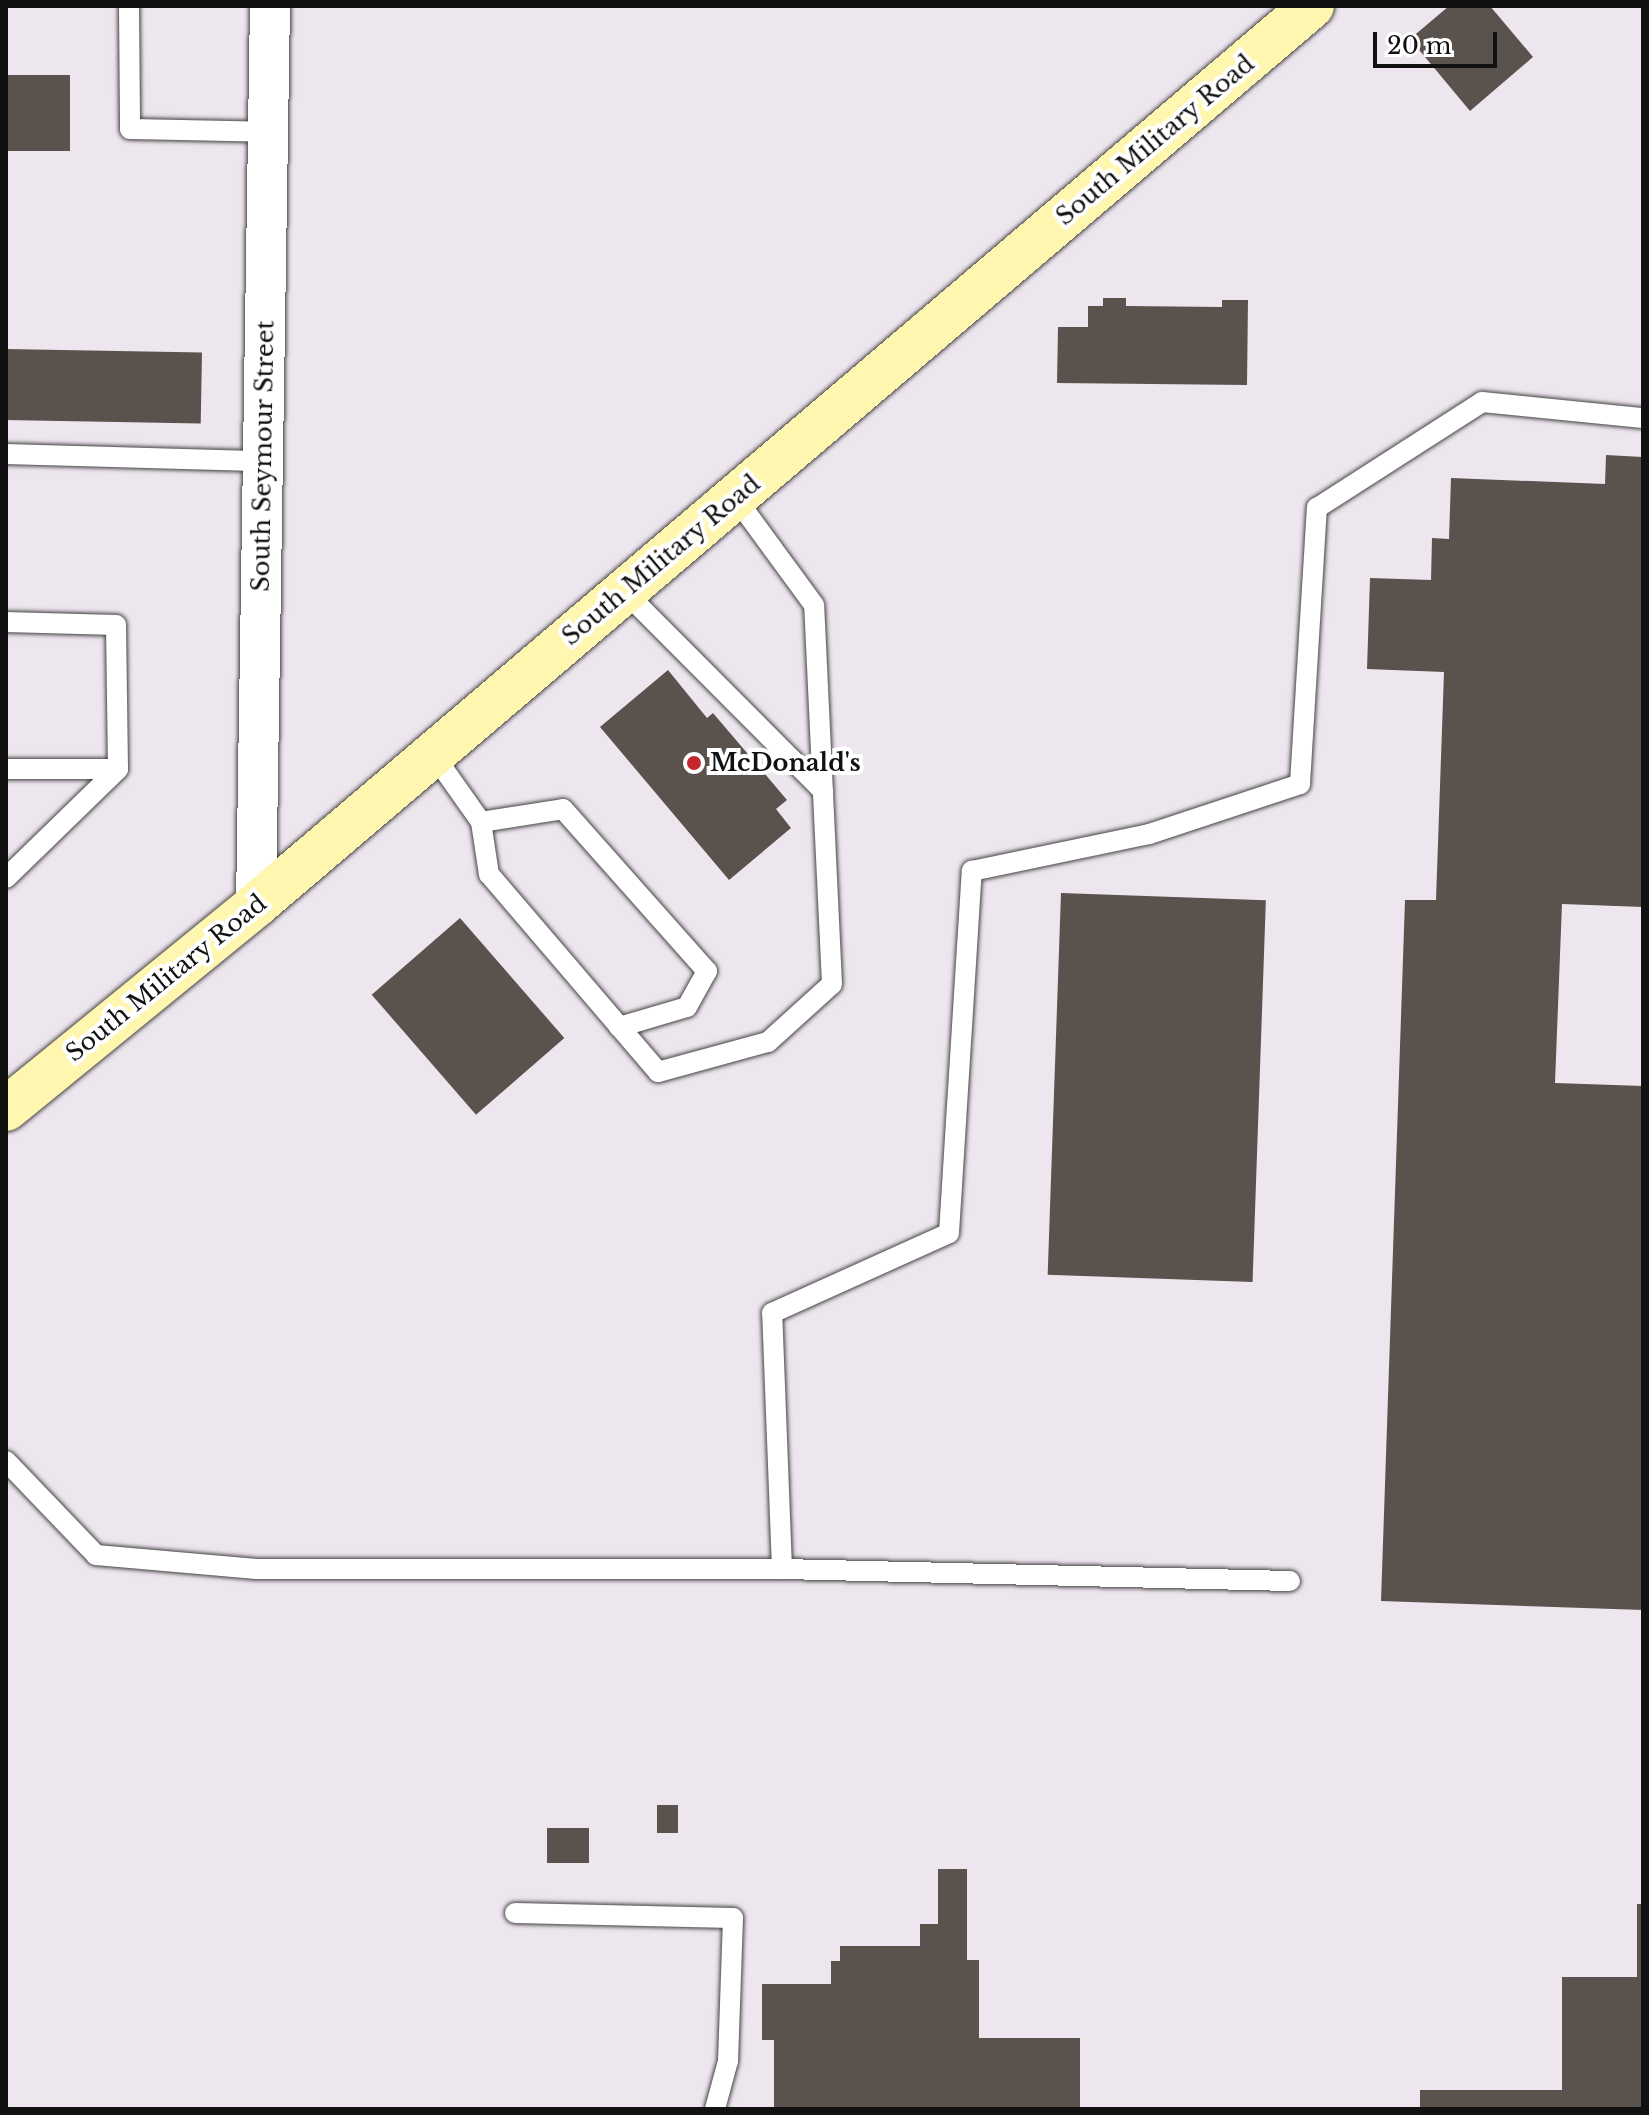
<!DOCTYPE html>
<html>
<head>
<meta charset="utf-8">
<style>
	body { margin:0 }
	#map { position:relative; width:1649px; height:2115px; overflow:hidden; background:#fffdf5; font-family:"Libre Baskerville",serif }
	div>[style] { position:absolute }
	.industrial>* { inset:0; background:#eee6ef; transform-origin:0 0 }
	.building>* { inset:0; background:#5a524d; transform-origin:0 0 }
	.roads { filter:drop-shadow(0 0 2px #444) drop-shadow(0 0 2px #444) }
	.service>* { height:20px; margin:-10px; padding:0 10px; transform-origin:10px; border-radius:10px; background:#fff }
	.minor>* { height:40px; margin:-20px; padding:0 20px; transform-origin:20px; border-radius:20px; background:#fff }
	.secondary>* { height:44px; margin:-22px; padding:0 22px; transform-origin:22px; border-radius:22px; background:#fff6b0 }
	.dots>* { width:22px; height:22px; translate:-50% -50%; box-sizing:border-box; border:4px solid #fff; border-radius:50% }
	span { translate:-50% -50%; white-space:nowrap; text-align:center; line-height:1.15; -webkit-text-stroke:8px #fff; paint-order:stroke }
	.street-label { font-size:24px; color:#111 }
	.poi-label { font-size:24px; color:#111; font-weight:700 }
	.left { translate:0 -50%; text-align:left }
	.frame { position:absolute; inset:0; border:8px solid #111; pointer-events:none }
	.scale { position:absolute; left:1373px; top:32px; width:124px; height:36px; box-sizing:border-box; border:4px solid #111; border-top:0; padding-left:10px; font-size:24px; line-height:28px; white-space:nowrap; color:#111; -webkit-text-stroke:6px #fff; paint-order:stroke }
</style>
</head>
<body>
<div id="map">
	<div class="industrial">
		<i style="left:6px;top:6px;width:1637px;height:2103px"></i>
	</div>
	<div class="building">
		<i style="clip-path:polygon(1449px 6px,1490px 6px,1533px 57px,1470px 111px,1410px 39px)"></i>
		<i style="left:6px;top:75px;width:64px;height:76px"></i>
		<i style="clip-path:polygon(1103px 298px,1126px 298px,1126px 306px,1222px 307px,1222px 300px,1248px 300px,1247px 385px,1057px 383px,1058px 327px,1088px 327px,1088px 306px,1103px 306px)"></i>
		<i style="left:6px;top:349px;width:196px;height:71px;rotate:1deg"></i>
		<i style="clip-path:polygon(1606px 455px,1643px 457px,1643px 907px,1562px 904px,1555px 1083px,1643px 1086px,1643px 1610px,1381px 1601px,1405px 900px,1436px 900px,1444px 672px,1367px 669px,1370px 578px,1431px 580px,1432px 538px,1449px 539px,1451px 478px,1605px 484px)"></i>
		<i style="clip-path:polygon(668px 670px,707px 718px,713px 713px,787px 800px,776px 809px,791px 828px,729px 880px,600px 727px)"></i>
		<i style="left:1061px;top:893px;width:205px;height:382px;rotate:2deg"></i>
		<i style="left:460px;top:918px;width:159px;height:117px;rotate:49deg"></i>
		<i style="left:657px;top:1805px;width:21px;height:28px"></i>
		<i style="left:547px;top:1828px;width:42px;height:35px"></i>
		<i style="clip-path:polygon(938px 1869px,967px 1869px,967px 1960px,979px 1960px,979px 2038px,1080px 2038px,1080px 2109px,774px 2109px,774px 2040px,762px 2040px,762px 1984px,831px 1984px,831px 1961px,840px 1961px,840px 1946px,920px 1946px,920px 1924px,938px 1924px)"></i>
		<i style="clip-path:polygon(1637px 1904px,1643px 1904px,1643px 2109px,1420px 2109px,1420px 2090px,1562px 2090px,1562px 1977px,1637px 1977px)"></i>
	</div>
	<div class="roads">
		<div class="service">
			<i style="left:129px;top:6px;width:123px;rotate:89.5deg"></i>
			<i style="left:130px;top:129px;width:138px;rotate:1.2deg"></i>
			<i style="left:6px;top:454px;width:257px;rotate:1.6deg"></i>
			<i style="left:624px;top:591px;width:282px;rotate:45.1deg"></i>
			<i style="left:6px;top:622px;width:110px;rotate:1.6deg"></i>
			<i style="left:116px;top:625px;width:144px;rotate:89.2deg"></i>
			<i style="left:118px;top:769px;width:112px;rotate:180deg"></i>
			<i style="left:433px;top:754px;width:83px;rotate:54.8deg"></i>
			<i style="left:481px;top:822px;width:53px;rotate:81.3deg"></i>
			<i style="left:489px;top:874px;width:260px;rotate:49.5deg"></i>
			<i style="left:658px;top:1072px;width:114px;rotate:-15.3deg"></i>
			<i style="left:768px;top:1042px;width:86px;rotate:-42.2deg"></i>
			<i style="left:832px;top:984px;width:379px;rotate:-92.7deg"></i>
			<i style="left:814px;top:605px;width:134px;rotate:-126.2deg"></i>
			<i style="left:481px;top:822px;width:83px;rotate:-9deg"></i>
			<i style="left:563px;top:809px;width:217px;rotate:48.4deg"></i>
			<i style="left:707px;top:971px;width:41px;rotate:119.1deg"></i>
			<i style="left:687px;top:1007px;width:71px;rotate:163.6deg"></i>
			<i style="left:6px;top:878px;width:156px;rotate:-44.2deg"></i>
			<i style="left:6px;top:1461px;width:130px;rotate:46.2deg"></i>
			<i style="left:96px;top:1555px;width:161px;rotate:5deg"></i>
			<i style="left:256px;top:1569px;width:526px"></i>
			<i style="left:782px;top:1569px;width:256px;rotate:-92.2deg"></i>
			<i style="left:772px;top:1313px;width:194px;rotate:-24.3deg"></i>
			<i style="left:949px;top:1233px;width:363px;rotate:-86.4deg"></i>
			<i style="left:972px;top:871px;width:181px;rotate:-11.8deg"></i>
			<i style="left:1149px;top:834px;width:159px;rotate:-18.3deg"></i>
			<i style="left:1300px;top:784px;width:277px;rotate:-86.5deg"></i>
			<i style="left:1317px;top:508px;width:196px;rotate:-32.7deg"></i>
			<i style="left:1482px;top:402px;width:162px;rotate:5.7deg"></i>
			<i style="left:782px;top:1569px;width:508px;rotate:1.35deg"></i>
			<i style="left:515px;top:1913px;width:218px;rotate:1.3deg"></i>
			<i style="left:733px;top:1918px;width:143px;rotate:92deg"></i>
			<i style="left:728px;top:2061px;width:50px;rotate:105.2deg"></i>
		</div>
		<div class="minor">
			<i style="left:256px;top:905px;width:899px;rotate:-89.11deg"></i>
		</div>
		<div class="secondary">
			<i style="left:6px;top:1109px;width:323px;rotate:-39.2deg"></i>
			<i style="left:256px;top:905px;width:1387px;rotate:-40.41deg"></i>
		</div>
	</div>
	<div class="dots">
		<i style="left:694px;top:763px;background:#c4262e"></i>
	</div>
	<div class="street-label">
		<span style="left:1155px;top:140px;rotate:-40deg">South Military Road</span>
		<span style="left:263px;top:456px;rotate:-89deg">South Seymour Street</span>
		<span style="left:661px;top:560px;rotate:-40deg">South Military Road</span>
		<span style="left:166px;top:978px;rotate:-39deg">South Military Road</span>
	</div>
	<div class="poi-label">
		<span class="left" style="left:710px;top:763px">McDonald's</span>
	</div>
	<div class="frame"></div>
	<div class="scale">20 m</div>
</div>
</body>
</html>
